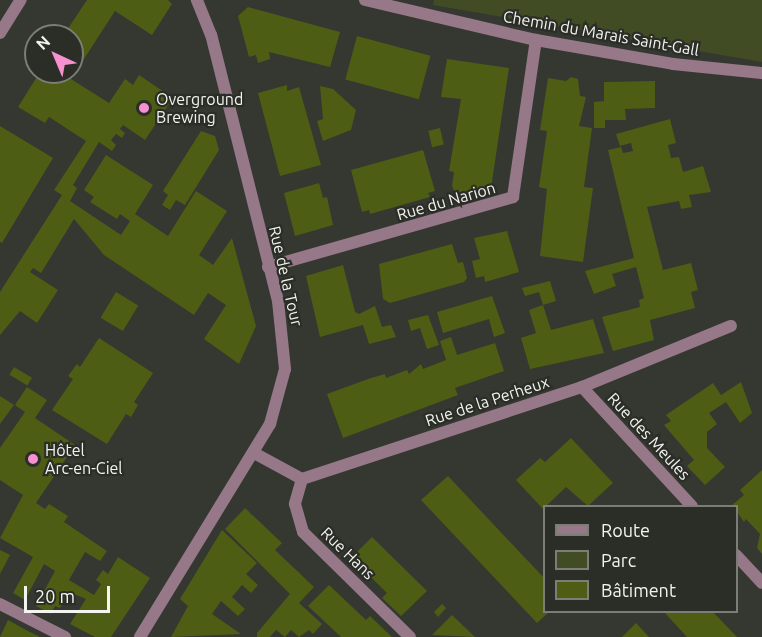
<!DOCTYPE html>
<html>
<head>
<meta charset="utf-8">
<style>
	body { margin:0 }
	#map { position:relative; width:762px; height:637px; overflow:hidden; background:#353731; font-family:Ubuntu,sans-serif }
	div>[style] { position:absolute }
	.green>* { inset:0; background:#414c25 }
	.building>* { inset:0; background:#4d5d14; transform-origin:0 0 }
	.minor>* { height:12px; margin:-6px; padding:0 6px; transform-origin:6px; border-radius:6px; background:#967889 }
	.dots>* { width:16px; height:16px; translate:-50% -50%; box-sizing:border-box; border:3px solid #2b2d27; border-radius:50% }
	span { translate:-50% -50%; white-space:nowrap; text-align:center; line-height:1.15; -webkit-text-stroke:4.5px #2b2d27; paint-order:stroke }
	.street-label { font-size:16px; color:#f3f4f0 }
	.poi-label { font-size:16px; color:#f3f4f0 }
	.left { translate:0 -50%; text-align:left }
	.legend { position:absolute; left:543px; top:505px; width:195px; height:108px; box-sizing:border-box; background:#2b2d27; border:2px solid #7b7d77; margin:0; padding:8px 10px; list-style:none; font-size:18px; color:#f3f4f0 }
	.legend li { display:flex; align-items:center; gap:12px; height:30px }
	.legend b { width:30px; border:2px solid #7b7d77 }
	.north { position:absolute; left:24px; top:24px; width:60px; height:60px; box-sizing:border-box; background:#2b2d27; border:2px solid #7b7d77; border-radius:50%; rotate:316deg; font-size:16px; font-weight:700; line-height:24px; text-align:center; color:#f3f4f0 }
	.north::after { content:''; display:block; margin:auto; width:21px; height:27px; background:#f690cf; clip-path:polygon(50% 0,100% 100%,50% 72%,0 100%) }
	.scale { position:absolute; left:24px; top:586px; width:86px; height:27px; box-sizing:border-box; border:3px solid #f3f4f0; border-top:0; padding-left:8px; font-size:18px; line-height:21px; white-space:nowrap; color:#f3f4f0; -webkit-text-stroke:4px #2b2d27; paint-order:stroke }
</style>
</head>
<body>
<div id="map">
	<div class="green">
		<i style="clip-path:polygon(434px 0,762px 0,762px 62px,433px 5px)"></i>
	</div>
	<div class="building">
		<i style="clip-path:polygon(87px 0,168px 0,172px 4px,152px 35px,115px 11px,71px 79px,109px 103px,125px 79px,133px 85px,139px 75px,173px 98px,145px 140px,123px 125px,120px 129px,125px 133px,122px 138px,116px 134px,111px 140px,116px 145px,112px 151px,99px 142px,73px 185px,77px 188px,70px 201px,121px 235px,130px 221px,120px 214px,117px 219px,90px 202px,94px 197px,84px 190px,106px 155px,153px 185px,135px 214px,168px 236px,196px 191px,227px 211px,199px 255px,213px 265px,232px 238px,256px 326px,239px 364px,204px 339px,226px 305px,208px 293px,194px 315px,104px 255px,74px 219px,41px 273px,33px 268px,30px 272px,58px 290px,37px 323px,20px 311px,0 335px,0 292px,62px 195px,54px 190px,86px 141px,49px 117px,45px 123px,18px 107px,40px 72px,72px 72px,72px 36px,63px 36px)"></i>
		<i style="clip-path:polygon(248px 7px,340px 32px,330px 67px,269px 52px,270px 59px,258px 63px,256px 55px,249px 57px,238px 16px)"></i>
		<i style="left:357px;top:36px;width:76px;height:45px;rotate:15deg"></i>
		<i style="clip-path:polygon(447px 59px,509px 68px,491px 188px,464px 196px,455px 193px,452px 186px,454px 172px,449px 171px,461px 99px,441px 97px)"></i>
		<i style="clip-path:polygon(571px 77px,578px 79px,580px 96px,586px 97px,579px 126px,592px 128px,584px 187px,593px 188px,583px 262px,540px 256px,547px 189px,539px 187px,547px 131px,540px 130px,548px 78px,566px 81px)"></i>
		<i style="clip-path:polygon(655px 81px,655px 108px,625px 109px,626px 120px,605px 120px,605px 128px,594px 128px,594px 102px,604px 101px,604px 82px)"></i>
		<i style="clip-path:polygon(287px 85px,287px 91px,299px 87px,321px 165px,280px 176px,258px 93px)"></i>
		<i style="clip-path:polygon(320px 86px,333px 89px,356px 110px,351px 130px,323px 141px,317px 121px,323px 119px)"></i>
		<i style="clip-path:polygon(670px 119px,676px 143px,668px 145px,671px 158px,679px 157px,683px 172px,703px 166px,711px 192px,689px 195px,692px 207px,681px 209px,679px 201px,647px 207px,663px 270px,691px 263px,698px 290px,691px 292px,695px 308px,650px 320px,654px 340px,613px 351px,602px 317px,640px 307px,639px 300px,644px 298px,636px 267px,612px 274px,616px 286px,594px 294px,585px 271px,634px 258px,608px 150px,621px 147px,623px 153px,633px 151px,631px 143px,620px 146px,616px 134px)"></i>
		<i style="clip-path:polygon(0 126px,53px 158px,2px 243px,0 242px)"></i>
		<i style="left:440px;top:128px;width:17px;height:12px;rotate:77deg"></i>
		<i style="clip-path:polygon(201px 131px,215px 136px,219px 150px,185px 205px,176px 200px,170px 210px,162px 205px,168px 195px,163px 191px)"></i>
		<i style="clip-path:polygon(423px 150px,435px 191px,428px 193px,430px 197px,370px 214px,369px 210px,362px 212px,351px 170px)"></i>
		<i style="clip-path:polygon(319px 183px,323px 198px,327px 197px,333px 225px,295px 236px,284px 193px)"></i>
		<i style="clip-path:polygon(507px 231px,519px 272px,485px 282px,484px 276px,476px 278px,472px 261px,480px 259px,474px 238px)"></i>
		<i style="clip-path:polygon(452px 244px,458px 263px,463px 262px,467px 278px,464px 282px,390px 303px,383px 299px,379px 264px)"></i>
		<i style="clip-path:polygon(343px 265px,355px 312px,359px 314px,375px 306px,382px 327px,391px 325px,396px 337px,369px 344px,363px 325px,320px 337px,306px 276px)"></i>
		<i style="clip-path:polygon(550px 281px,556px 301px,543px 305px,551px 330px,593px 319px,604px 353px,530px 369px,521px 338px,536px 333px,529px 310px,543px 305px,539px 292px,525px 296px,522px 288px)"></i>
		<i style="left:116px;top:292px;width:26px;height:30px;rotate:31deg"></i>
		<i style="clip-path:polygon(492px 296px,505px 333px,494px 337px,489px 319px,443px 333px,437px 312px)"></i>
		<i style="clip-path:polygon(428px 315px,439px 345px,427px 349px,420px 328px,411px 331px,408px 320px)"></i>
		<i style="clip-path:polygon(451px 337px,457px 355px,495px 343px,504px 371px,455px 388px,458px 395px,343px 438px,327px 394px,371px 378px,385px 374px,386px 378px,407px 370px,409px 374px,421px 364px,423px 369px,446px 360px,440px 341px)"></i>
		<i style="clip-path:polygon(99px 338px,153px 373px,134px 402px,138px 405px,131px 417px,126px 414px,107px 444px,52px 410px,73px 379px,68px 376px,77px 364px,80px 367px)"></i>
		<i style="left:14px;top:367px;width:21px;height:9px;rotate:31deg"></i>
		<i style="clip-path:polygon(741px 382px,752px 413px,740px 423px,726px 402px,709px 413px,717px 424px,707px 432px,707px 448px,725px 467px,705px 485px,687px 466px,694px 460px,664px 425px,671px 421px,666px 415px,713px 383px,721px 395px)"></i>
		<i style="clip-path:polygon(27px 387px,47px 400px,35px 418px,75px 445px,36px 503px,45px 509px,49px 504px,68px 516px,64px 522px,107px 551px,100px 561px,85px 552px,69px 580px,94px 595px,101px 584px,96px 580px,103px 570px,108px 574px,118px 557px,150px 578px,111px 637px,95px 637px,70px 624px,86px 599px,69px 592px,60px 608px,55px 606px,51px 614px,36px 606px,55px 571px,44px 564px,25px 600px,13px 593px,33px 557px,0 538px,23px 495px,0 480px,0 448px,25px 412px,15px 405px)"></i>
		<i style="clip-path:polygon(0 396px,14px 405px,0 424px)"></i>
		<i style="clip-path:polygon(571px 438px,613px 483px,588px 506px,566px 487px,543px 509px,516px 480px,540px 458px,545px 462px)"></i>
		<i style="clip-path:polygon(762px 470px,762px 554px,757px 548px,760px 534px,746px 519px,744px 522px,732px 505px,744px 495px,740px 490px)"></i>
		<i style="clip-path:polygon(448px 476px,544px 578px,544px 612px,549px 612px,537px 623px,421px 500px)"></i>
		<i style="clip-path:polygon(245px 508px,282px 543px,275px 550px,314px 587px,299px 603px,322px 624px,313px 634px,309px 630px,299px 637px,291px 630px,285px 637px,276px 630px,270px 637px,257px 637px,257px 633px,290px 594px,225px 529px)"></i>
		<i style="clip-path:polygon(222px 530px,257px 563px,246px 574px,258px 585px,251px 593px,242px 585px,232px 597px,245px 609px,238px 616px,221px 601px,212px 614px,241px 634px,171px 637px,188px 606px,180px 599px)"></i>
		<i style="clip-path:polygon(372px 537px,427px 591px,401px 616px,382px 598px,387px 593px,351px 558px)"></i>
		<i style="clip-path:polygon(0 550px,10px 555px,0 574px)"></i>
		<i style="clip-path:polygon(329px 585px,366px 620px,370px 616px,392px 637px,341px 637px,308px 606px)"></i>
		<i style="clip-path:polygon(442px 604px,446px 608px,438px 617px,434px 612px)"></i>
		<i style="clip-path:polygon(664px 612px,713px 612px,737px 637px,687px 637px)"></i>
		<i style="clip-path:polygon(452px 615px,475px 637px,432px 635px)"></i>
		<i style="clip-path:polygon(8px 620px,26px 630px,40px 637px,0 637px)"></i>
		<i style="clip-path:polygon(636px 623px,649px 637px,622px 637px)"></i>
	</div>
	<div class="minor">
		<i style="left:365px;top:0;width:176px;rotate:13.2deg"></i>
		<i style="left:536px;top:40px;width:139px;rotate:9.9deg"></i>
		<i style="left:673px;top:64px;width:89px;rotate:5.8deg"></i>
		<i style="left:0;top:33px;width:39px;rotate:-58deg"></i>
		<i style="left:268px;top:267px;width:255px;rotate:-15.9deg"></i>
		<i style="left:513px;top:197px;width:159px;rotate:-81.7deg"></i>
		<i style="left:582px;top:387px;width:162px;rotate:47.3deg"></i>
		<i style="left:254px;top:453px;width:55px;rotate:28.4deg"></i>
		<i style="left:302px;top:479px;width:295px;rotate:-18.2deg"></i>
		<i style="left:582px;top:387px;width:161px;rotate:-22.3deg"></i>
		<i style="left:302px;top:479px;width:26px;rotate:106deg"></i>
		<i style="left:295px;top:504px;width:29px;rotate:74deg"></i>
		<i style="left:303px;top:532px;width:150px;rotate:44.5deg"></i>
		<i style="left:736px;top:555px;width:38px;rotate:47deg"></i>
		<i style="left:0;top:604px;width:73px;rotate:26.9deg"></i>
		<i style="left:140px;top:637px;width:250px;rotate:-58.6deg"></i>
		<i style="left:270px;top:424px;width:57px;rotate:-74.7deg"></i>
		<i style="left:285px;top:369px;width:68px;rotate:-95.9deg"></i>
		<i style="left:278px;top:301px;width:274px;rotate:-104.1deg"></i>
		<i style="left:211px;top:35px;width:38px;rotate:-112deg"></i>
	</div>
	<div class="dots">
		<i style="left:144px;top:108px;background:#f690cf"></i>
		<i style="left:33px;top:459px;background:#f690cf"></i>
	</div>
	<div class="street-label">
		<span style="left:601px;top:33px;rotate:10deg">Chemin du Marais Saint-Gall</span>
		<span style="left:446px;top:201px;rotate:-16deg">Rue du Narion</span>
		<span style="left:286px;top:276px;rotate:77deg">Rue de la Tour</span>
		<span style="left:487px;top:401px;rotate:-18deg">Rue de la Perheux</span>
		<span style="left:649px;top:436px;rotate:47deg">Rue des Meules</span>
		<span style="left:348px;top:553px;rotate:44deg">Rue Hans</span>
	</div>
	<div class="poi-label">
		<span class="left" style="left:156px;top:108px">Overground<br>Brewing</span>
		<span class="left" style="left:45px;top:459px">Hôtel<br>Arc-en-Ciel</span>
	</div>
	<ul class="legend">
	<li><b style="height:8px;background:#967889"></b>Route</li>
	<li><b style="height:16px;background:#414c25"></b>Parc</li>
	<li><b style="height:16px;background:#4d5d14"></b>Bâtiment</li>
	</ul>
	<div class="north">N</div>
	<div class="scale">20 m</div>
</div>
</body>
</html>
